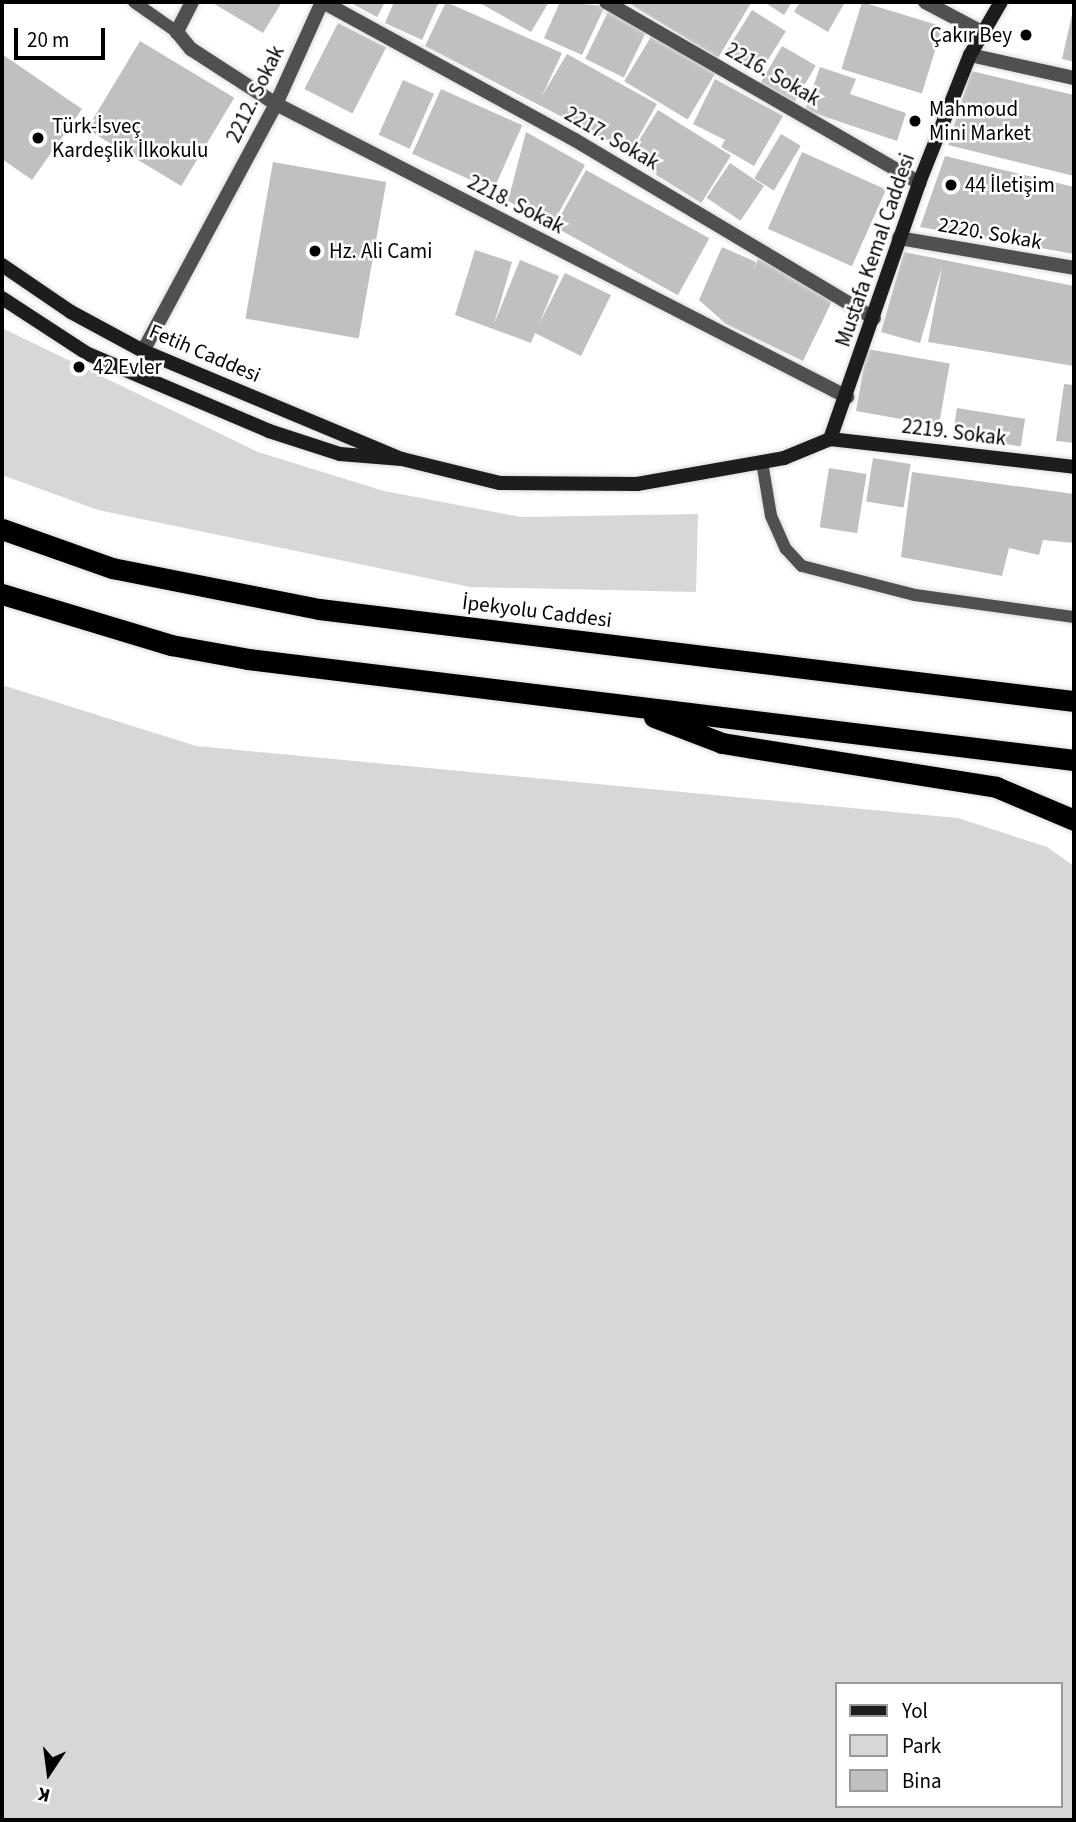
<!DOCTYPE html>
<html>
<head>
<meta charset="utf-8">
<style>
	body { margin:0 }
	#map { position:relative; width:1076px; height:1822px; overflow:hidden; background:#fff; font-family:"Source Sans 3",sans-serif }
	div>[style] { position:absolute }
	.green>* { inset:0; background:#d7d7d7 }
	.building>* { inset:0; background:#c0c0c0; transform-origin:0 0 }
	.roads { filter:drop-shadow(0 0 2px #dbdbdb) drop-shadow(0 0 2px #dbdbdb) }
	.lane>* { height:12px; margin:-6px; padding:0 6px; transform-origin:6px; border-radius:6px; background:#505050 }
	.street>* { height:14px; margin:-7px; padding:0 7px; transform-origin:7px; border-radius:7px; background:#505050 }
	.secondary>* { height:14px; margin:-7px; padding:0 7px; transform-origin:7px; border-radius:7px; background:#1d1d1d }
	.highway>* { height:21px; margin:-10.5px; padding:0 10.5px; transform-origin:10.5px; border-radius:10.5px; background:#000 }
	.dots>* { width:19px; height:19px; translate:-50% -50%; box-sizing:border-box; border:4px solid #fff; border-radius:50% }
	span { translate:-50% -50%; white-space:nowrap; text-align:center; line-height:1.15; -webkit-text-stroke:5px #fff; paint-order:stroke }
	.poi-label { font-size:21px; color:#000 }
	.right { translate:-100% -50%; text-align:right }
	.left { translate:0 -50%; text-align:left }
	.street-label { font-size:21px; color:#000 }
	.frame { position:absolute; inset:0; border:4px solid #000; pointer-events:none }
	.legend { position:absolute; left:835px; top:1682px; width:228px; height:126px; box-sizing:border-box; background:#fff; border:2px solid #999; margin:0; padding:9px 12px; list-style:none; font-size:21px; color:#000 }
	.legend li { display:flex; align-items:center; gap:14px; height:35px }
	.legend b { width:35px; border:2px solid #999 }
	.north { position:absolute; left:14px; top:1738px; width:70px; height:70px; -webkit-text-stroke:5px #fff; paint-order:stroke; rotate:193deg; font-size:19px; font-weight:700; line-height:28px; text-align:center; color:#000 }
	.north::after { content:''; display:block; margin:auto; width:24px; height:32px; background:#000; clip-path:polygon(50% 0,100% 100%,50% 72%,0 100%) }
	.scale { position:absolute; left:14px; top:28px; width:91px; height:32px; box-sizing:border-box; border:4px solid #000; border-top:0; padding-left:9px; font-size:21px; line-height:24px; white-space:nowrap; color:#000; -webkit-text-stroke:5px #fff; paint-order:stroke }
</style>
</head>
<body>
<div id="map">
	<div class="green">
		<i style="clip-path:polygon(2px 328px,258px 452px,384px 491px,521px 517px,698px 514px,696px 592px,470px 587px,98px 510px,2px 475px)"></i>
		<i style="clip-path:polygon(evenodd,2px 685px,196px 746px,958px 818px,1047px 847px,1074px 866px,1074px 1820px,2px 1820px,2px 685px,836px 1684px,1060px 1684px,1060px 1806px,836px 1806px,836px 1684px)"></i>
	</div>
	<div class="building">
		<i style="clip-path:polygon(211px 2px,282px 2px,263px 33px)"></i>
		<i style="clip-path:polygon(349px 2px,385px 2px,377px 17px)"></i>
		<i style="clip-path:polygon(394px 2px,439px 2px,422px 40px,385px 23px)"></i>
		<i style="clip-path:polygon(446px 2px,562px 53px,542px 96px,567px 54px,657px 104px,630px 152px,425px 46px)"></i>
		<i style="clip-path:polygon(478px 2px,549px 2px,531px 32px)"></i>
		<i style="clip-path:polygon(560px 2px,605px 6px,582px 55px,544px 38px)"></i>
		<i style="clip-path:polygon(627px 2px,749px 2px,751px 3px,718px 58px)"></i>
		<i style="clip-path:polygon(764px 2px,792px 2px,784px 15px)"></i>
		<i style="clip-path:polygon(800px 2px,845px 2px,828px 32px,794px 12px)"></i>
		<i style="left:862px;top:2px;width:84px;height:70px;rotate:17deg"></i>
		<i style="left:752px;top:10px;width:40px;height:51px;rotate:32deg"></i>
		<i style="clip-path:polygon(1073px 10px,1074px 10px,1074px 62px,1062px 59px)"></i>
		<i style="left:608px;top:12px;width:43px;height:52px;rotate:26deg"></i>
		<i style="left:338px;top:23px;width:54px;height:74px;rotate:27deg"></i>
		<i style="left:652px;top:35px;width:74px;height:54px;rotate:31deg"></i>
		<i style="left:140px;top:41px;width:110px;height:103px;rotate:31deg"></i>
		<i style="left:782px;top:46px;width:39px;height:45px;rotate:30deg"></i>
		<i style="clip-path:polygon(2px 54px,82px 109px,32px 180px,2px 159px)"></i>
		<i style="clip-path:polygon(820px 67px,856px 79px,850px 94px,906px 113px,897px 141px,805px 110px)"></i>
		<i style="clip-path:polygon(971px 71px,1074px 95px,1074px 176px,948px 145px)"></i>
		<i style="clip-path:polygon(715px 79px,783px 116px,754px 166px,721px 147px,725px 140px,693px 124px)"></i>
		<i style="left:403px;top:80px;width:34px;height:60px;rotate:24deg"></i>
		<i style="left:441px;top:89px;width:89px;height:71px;rotate:24deg"></i>
		<i style="left:658px;top:110px;width:86px;height:56px;rotate:32deg"></i>
		<i style="clip-path:polygon(526px 132px,585px 165px,552px 225px,508px 201px)"></i>
		<i style="left:781px;top:134px;width:23px;height:52px;rotate:31deg"></i>
		<i style="left:802px;top:152px;width:92px;height:84px;rotate:24deg"></i>
		<i style="clip-path:polygon(945px 156px,1074px 187px,1074px 254px,920px 227px)"></i>
		<i style="left:273px;top:162px;width:115px;height:159px;rotate:10deg"></i>
		<i style="left:730px;top:163px;width:41px;height:42px;rotate:34deg"></i>
		<i style="left:586px;top:170px;width:141px;height:65px;rotate:29deg"></i>
		<i style="clip-path:polygon(722px 247px,756px 262px,753px 271px,758px 259px,835px 295px,803px 361px,726px 324px,699px 300px)"></i>
		<i style="clip-path:polygon(475px 250px,512px 262px,494px 324px,520px 260px,559px 276px,539px 324px,565px 273px,611px 295px,581px 356px,535px 333px,531px 343px,455px 315px)"></i>
		<i style="clip-path:polygon(904px 252px,1074px 286px,1074px 366px,928px 342px,942px 267px,920px 343px,881px 332px)"></i>
		<i style="left:867px;top:349px;width:84px;height:63px;rotate:10deg"></i>
		<i style="clip-path:polygon(1064px 384px,1074px 385px,1074px 443px,1056px 441px)"></i>
		<i style="left:957px;top:408px;width:69px;height:28px;rotate:9deg"></i>
		<i style="left:873px;top:458px;width:38px;height:44px;rotate:9deg"></i>
		<i style="left:829px;top:468px;width:38px;height:60px;rotate:9deg"></i>
		<i style="clip-path:polygon(912px 472px,1074px 494px,1074px 543px,1043px 540px,1039px 555px,1009px 548px,1002px 576px,901px 557px)"></i>
	</div>
	<div class="roads">
		<div class="lane">
			<i style="left:134px;top:2px;width:52px;rotate:34.9deg"></i>
			<i style="left:762px;top:462px;width:55px;rotate:80.5deg"></i>
			<i style="left:771px;top:516px;width:36px;rotate:66deg"></i>
			<i style="left:786px;top:549px;width:23px;rotate:47deg"></i>
			<i style="left:802px;top:566px;width:117px;rotate:14.4deg"></i>
			<i style="left:915px;top:595px;width:161px;rotate:7.9deg"></i>
		</div>
		<div class="street">
			<i style="left:192px;top:2px;width:34px;rotate:117deg"></i>
			<i style="left:177px;top:32px;width:22px;rotate:51deg"></i>
			<i style="left:191px;top:49px;width:101px;rotate:32.9deg"></i>
			<i style="left:276px;top:104px;width:642px;rotate:27.16deg"></i>
			<i style="left:323px;top:2px;width:287px;rotate:28.7deg"></i>
			<i style="left:575px;top:140px;width:348px;rotate:30.8deg"></i>
			<i style="left:606px;top:2px;width:362px;rotate:30deg"></i>
			<i style="left:925px;top:2px;width:64px;rotate:27.8deg"></i>
			<i style="left:970px;top:55px;width:107px;rotate:12.5deg"></i>
			<i style="left:899px;top:238px;width:178px;rotate:9.7deg"></i>
			<i style="left:143px;top:351px;width:281px;rotate:-61.7deg"></i>
			<i style="left:276px;top:104px;width:112px;rotate:-65.7deg"></i>
		</div>
		<div class="secondary">
			<i style="left:2px;top:265px;width:83px;rotate:34.3deg"></i>
			<i style="left:71px;top:312px;width:82px;rotate:28.4deg"></i>
			<i style="left:143px;top:351px;width:280px;rotate:22.7deg"></i>
			<i style="left:2px;top:298px;width:103px;rotate:33.1deg"></i>
			<i style="left:88px;top:354px;width:197px;rotate:23deg"></i>
			<i style="left:269px;top:431px;width:75px;rotate:17.9deg"></i>
			<i style="left:340px;top:454px;width:62px;rotate:4.6deg"></i>
			<i style="left:402px;top:459px;width:101px;rotate:13.8deg"></i>
			<i style="left:500px;top:483px;width:137px;rotate:0.4deg"></i>
			<i style="left:637px;top:484px;width:149px;rotate:-10deg"></i>
			<i style="left:784px;top:458px;width:50px;rotate:-22.4deg"></i>
			<i style="left:830px;top:439px;width:246px;rotate:6.5deg"></i>
			<i style="left:830px;top:439px;width:271px;rotate:-70.8deg"></i>
			<i style="left:919px;top:183px;width:138px;rotate:-68.3deg"></i>
			<i style="left:970px;top:55px;width:61px;rotate:-59.7deg"></i>
		</div>
		<div class="highway">
			<i style="left:2px;top:529px;width:117px;rotate:19.5deg"></i>
			<i style="left:112px;top:568px;width:211px;rotate:11.2deg"></i>
			<i style="left:319px;top:609px;width:761px;rotate:6.95deg"></i>
			<i style="left:2px;top:594px;width:177px;rotate:16.8deg"></i>
			<i style="left:171px;top:645px;width:78px;rotate:10.3deg"></i>
			<i style="left:248px;top:659px;width:832px;rotate:6.97deg"></i>
			<i style="left:654px;top:717px;width:73px;rotate:20.9deg"></i>
			<i style="left:722px;top:743px;width:278px;rotate:9.1deg"></i>
			<i style="left:996px;top:787px;width:85px;rotate:22.9deg"></i>
		</div>
	</div>
	<div class="dots">
		<i style="left:1026px;top:35px;background:#000"></i>
		<i style="left:915px;top:121px;background:#000"></i>
		<i style="left:38px;top:138px;background:#000"></i>
		<i style="left:951px;top:185px;background:#000"></i>
		<i style="left:315px;top:251px;background:#000"></i>
		<i style="left:79px;top:367px;background:#000"></i>
	</div>
	<div class="poi-label">
		<span class="right" style="left:1012px;top:35px">Çakır Bey</span>
		<span class="left" style="left:929px;top:121px">Mahmoud<br>Mini Market</span>
		<span class="left" style="left:52px;top:138px">Türk-İsveç<br>Kardeşlik İlkokulu</span>
		<span class="left" style="left:965px;top:185px">44 İletişim</span>
		<span class="left" style="left:329px;top:251px">Hz. Ali Cami</span>
		<span class="left" style="left:93px;top:367px">42 Evler</span>
	</div>
	<div class="street-label">
		<span style="left:773px;top:74px;rotate:30deg">2216. Sokak</span>
		<span style="left:255px;top:94px;rotate:-64deg">2212. Sokak</span>
		<span style="left:612px;top:138px;rotate:30deg">2217. Sokak</span>
		<span style="left:516px;top:204px;rotate:27deg">2218. Sokak</span>
		<span style="left:990px;top:233px;rotate:10deg">2220. Sokak</span>
		<span style="left:875px;top:250px;rotate:-71deg">Mustafa Kemal Caddesi</span>
		<span style="left:205px;top:353px;rotate:23deg">Fetih Caddesi</span>
		<span style="left:954px;top:432px;rotate:7deg">2219. Sokak</span>
		<span style="left:537px;top:611px;rotate:7deg">İpekyolu Caddesi</span>
	</div>
	<div class="frame"></div>
	<ul class="legend">
	<li><b style="height:9px;background:#1d1d1d"></b>Yol</li>
	<li><b style="height:19px;background:#d7d7d7"></b>Park</li>
	<li><b style="height:19px;background:#c0c0c0"></b>Bina</li>
	</ul>
	<div class="north">K</div>
	<div class="scale">20 m</div>
</div>
</body>
</html>
